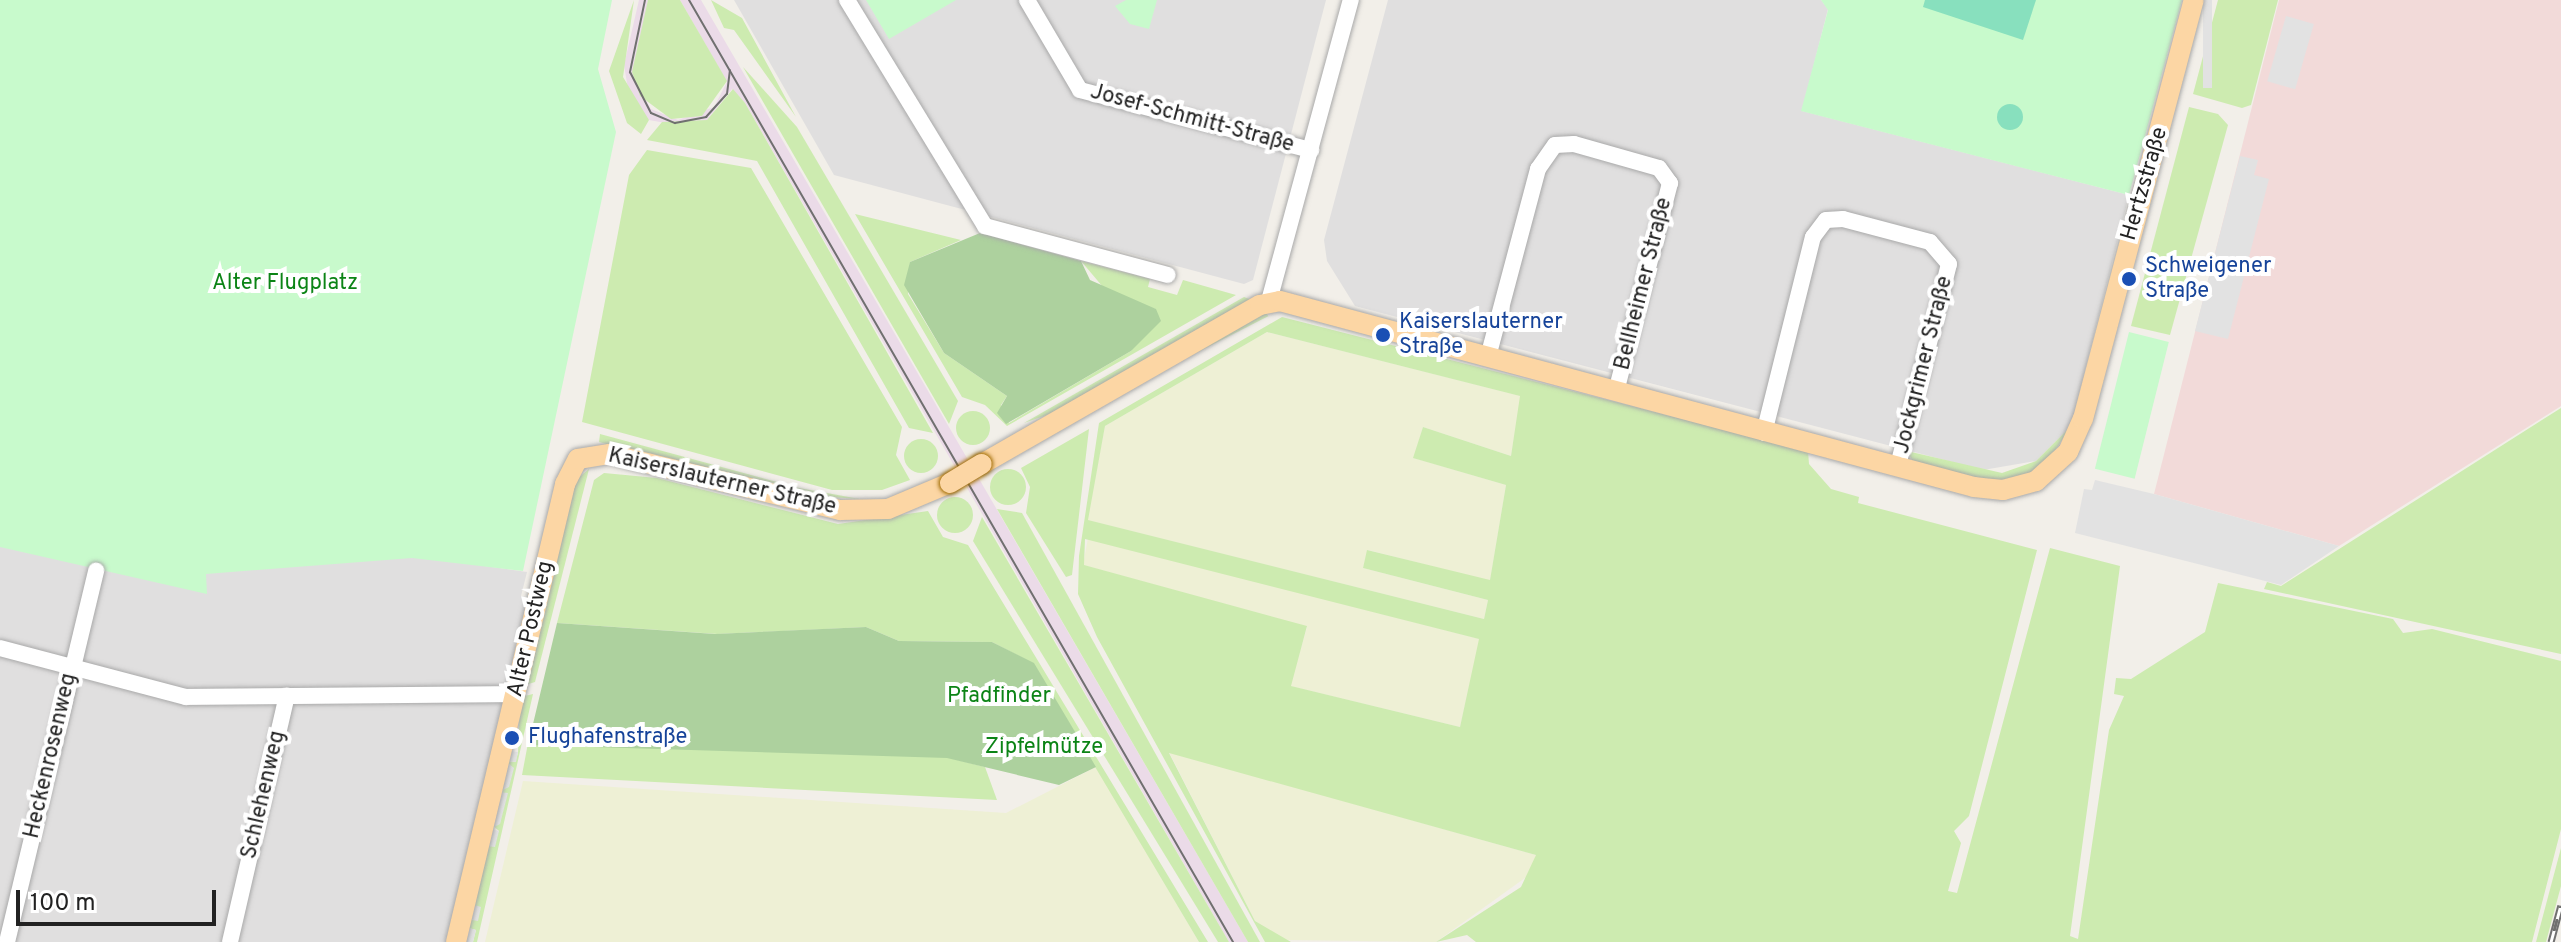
<!DOCTYPE html>
<html>
<head>
<meta charset="utf-8">
<style>
	body { margin:0 }
	#map { position:relative; width:2561px; height:942px; overflow:hidden; background:#f2efe9; font-family:Overpass,sans-serif }
	div>[style] { position:absolute }
	.residential>* { inset:0; background:#e0dfdf }
	.commercial>* { inset:0; background:#f2dad9 }
	.industrial>* { inset:0; background:#ebdbe8 }
	.farmland>* { inset:0; background:#eef0d5 }
	.grass>* { inset:0; background:#cdebb0; transform-origin:0 0 }
	.round { border-radius:50% }
	.forest>* { inset:0; background:#add19e }
	.park>* { inset:0; background:#c8facc; transform-origin:0 0 }
	.pitch>* { inset:0; background:#88e0be }
	.parking>* { inset:0; background:#e2e2e2; transform-origin:0 0 }
	.roads { filter:drop-shadow(0 0 2px #a9a9a9) drop-shadow(0 0 2px #a9a9a9) }
	.minor>* { height:16px; margin:-8px; padding:0 8px; transform-origin:8px; border-radius:8px; background:#fff }
	.major>* { height:20px; margin:-10px; padding:0 10px; transform-origin:10px; border-radius:10px; background:#fcd6a4 }
	.tram>* { height:2px; margin:-1px; padding:0 1px; transform-origin:1px; border-radius:1px; background:#707070 }
	.rail>* { height:7px; margin-top:-3.5px; transform-origin:0; background:repeating-linear-gradient(90deg,#fff 0 12px,#707070 0 24px); box-sizing:border-box; border-block:2px solid #707070 }
	.bridges { filter:drop-shadow(0 0 2px #a06b00) drop-shadow(0 0 2px #a06b00) }
	.major-bridge>* { height:20px; margin:-10px; padding:0 10px; transform-origin:10px; border-radius:10px; background:#fcd6a4 }
	.dots>* { width:22px; height:22px; translate:-50% -50%; box-sizing:border-box; border:4px solid #fff; border-radius:50% }
	span { translate:-50% -50%; white-space:nowrap; text-align:center; line-height:1.15; -webkit-text-stroke:8px #fff; paint-order:stroke }
	.street-label { font-size:22px; color:#222 }
	.transit-label { font-size:22px; color:#164399 }
	.left { translate:0 -50%; text-align:left }
	.park-label { font-size:22px; color:#0c8416 }
	.scale { position:absolute; left:16px; top:890px; width:200px; height:36px; box-sizing:border-box; border:4px solid #222; border-top:0; padding-left:10px; font-size:24px; line-height:28px; white-space:nowrap; color:#222; -webkit-text-stroke:6px #fff; paint-order:stroke }
</style>
</head>
<body>
<div id="map">
	<div class="residential">
		<i style="clip-path:polygon(734px 0,1326px 0,1253px 280px,1244px 284px,834px 175px)"></i>
		<i style="clip-path:polygon(1388px 0,1821px 0,1828px 9px,1802px 111px,2129px 195px,2071px 426px,2036px 461px,1983px 470px,1355px 306px,1327px 261px,1324px 240px)"></i>
		<i style="clip-path:polygon(0 544px,413px 556px,527px 572px,521px 596px,530px 598px,447px 942px,0 942px)"></i>
	</div>
	<div class="commercial">
		<i style="clip-path:polygon(2279px 0,2561px 0,2561px 406px,2339px 546px,2154px 494px)"></i>
	</div>
	<div class="industrial">
		<i style="clip-path:polygon(639px 0,648px 0,635px 82px,651px 109px,678px 120px,714px 107px,727px 82px,680px 0,701px 0,1248px 942px,1229px 942px,745px 103px,732px 89px,707px 120px,682px 126px,649px 120px,629px 95px,624px 65px)"></i>
	</div>
	<div class="farmland">
		<i style="clip-path:polygon(1267px 332px,1521px 396px,1511px 456px,1423px 427px,1414px 458px,1506px 485px,1490px 581px,1368px 550px,1363px 568px,1488px 600px,1484px 619px,1087px 520px,1105px 426px)"></i>
		<i style="clip-path:polygon(1088px 538px,1480px 639px,1460px 727px,1290px 686px,1307px 627px,1083px 565px)"></i>
		<i style="clip-path:polygon(1169px 752px,1536px 855px,1532px 873px,1436px 942px,1283px 940px,1255px 921px)"></i>
		<i style="clip-path:polygon(1096px 767px,1199px 942px,485px 942px,523px 781px,1006px 813px)"></i>
	</div>
	<div class="grass">
		<i style="clip-path:polygon(634px 0,623px 77px,649px 120px,641px 134px,627px 123px,609px 71px)"></i>
		<i style="clip-path:polygon(648px 0,680px 0,727px 81px,702px 116px,671px 119px,640px 96px,632px 72px)"></i>
		<i style="clip-path:polygon(711px 0,742px 18px,796px 117px,734px 30px,724px 28px)"></i>
		<i style="clip-path:polygon(2218px 0,2278px 0,2251px 105px,2242px 108px,2193px 94px)"></i>
		<i style="clip-path:polygon(743px 67px,797px 127px,958px 401px,949px 424px)"></i>
		<i style="clip-path:polygon(733px 89px,745px 103px,933px 433px,909px 428px,757px 161px,647px 140px,662px 122px,707px 120px)"></i>
		<i style="clip-path:polygon(2189px 107px,2218px 114px,2228px 125px,2170px 335px,2131px 326px)"></i>
		<i style="clip-path:polygon(647px 150px,751px 168px,902px 427px,896px 455px,910px 480px,882px 490px,832px 490px,582px 422px,629px 175px)"></i>
		<i style="clip-path:polygon(855px 214px,961px 240px,910px 262px,908px 294px,944px 353px,1007px 396px,1001px 405px,1009px 423px,1131px 351px,1155px 309px,1108px 293px,1081px 261px,1150px 279px,1148px 287px,1177px 295px,1183px 280px,1236px 295px,1007px 426px,985px 405px,962px 397px)"></i>
		<i style="clip-path:polygon(1244px 297px,1252px 300px,1061px 410px,1024px 423px)"></i>
		<i style="left:1265px;top:310px;width:7px;height:192px;rotate:63deg"></i>
		<i style="clip-path:polygon(evenodd,1282px 317px,1808px 451px,1809px 464px,1831px 489px,1859px 497px,1858px 503px,2037px 550px,1969px 816px,1954px 831px,1961px 843px,1948px 891px,1957px 893px,2050px 548px,2120px 566px,2070px 936px,2078px 939px,2109px 730px,2124px 696px,2114px 694px,2116px 678px,2131px 679px,2205px 632px,2218px 583px,2393px 619px,2403px 633px,2432px 629px,2561px 661px,2561px 829px,2532px 942px,1476px 942px,1467px 935px,1436px 942px,1521px 887px,1536px 855px,1169px 753px,1255px 921px,1291px 942px,1265px 942px,1097px 637px,1078px 594px,1079px 556px,1099px 423px,1282px 317px,1267px 332px,1520px 396px,1511px 456px,1423px 427px,1413px 458px,1506px 485px,1490px 580px,1367px 550px,1363px 568px,1488px 600px,1484px 619px,1088px 520px,1105px 426px,1267px 332px,1282px 317px,1085px 539px,1479px 639px,1460px 727px,1291px 686px,1307px 626px,1084px 565px,1085px 539px)"></i>
		<i style="clip-path:polygon(2561px 408px,2561px 654px,2264px 589px,2267px 582px,2281px 586px)"></i>
		<i class="round" style="left:956px;top:411px;width:34px;height:34px"></i>
		<i style="clip-path:polygon(2071px 426px,2043px 469px,2006px 485px,1915px 465px,1907px 451px,2002px 473px,2036px 461px)"></i>
		<i style="clip-path:polygon(1089px 429px,1072px 575px,1066px 577px,1026px 513px,1030px 487px,1021px 468px)"></i>
		<i style="clip-path:polygon(600px 434px,799px 488px,860px 499px,797px 495px,599px 442px)"></i>
		<i class="round" style="left:904px;top:439px;width:34px;height:34px"></i>
		<i style="clip-path:polygon(589px 469px,535px 682px,525px 685px,576px 480px)"></i>
		<i class="round" style="left:990px;top:469px;width:36px;height:36px"></i>
		<i style="clip-path:polygon(604px 473px,657px 478px,838px 524px,928px 511px,943px 537px,968px 545px,1208px 942px,1199px 942px,1034px 664px,992px 642px,899px 641px,866px 627px,717px 634px,557px 623px,594px 480px)"></i>
		<i class="round" style="left:937px;top:497px;width:36px;height:36px"></i>
		<i style="clip-path:polygon(997px 509px,1022px 513px,1260px 942px,1248px 942px)"></i>
		<i style="clip-path:polygon(982px 517px,1085px 694px,1229px 942px,1218px 942px,973px 541px)"></i>
		<i style="clip-path:polygon(533px 694px,477px 942px,473px 942px,476px 930px,465px 927px,485px 846px,499px 831px,490px 823px,500px 824px,505px 761px,515px 762px,518px 753px,520px 697px)"></i>
		<i style="clip-path:polygon(528px 743px,946px 757px,985px 767px,997px 800px,522px 775px)"></i>
		<i style="clip-path:polygon(2561px 848px,2561px 886px,2546px 942px,2536px 942px)"></i>
	</div>
	<div class="forest">
		<i style="clip-path:polygon(980px 233px,1081px 261px,1090px 280px,1156px 309px,1161px 321px,1131px 351px,1006px 424px,997px 413px,1007px 396px,944px 353px,904px 285px,910px 262px)"></i>
		<i style="clip-path:polygon(557px 623px,715px 634px,866px 627px,899px 641px,992px 642px,1034px 663px,1096px 767px,1059px 785px,947px 758px,528px 745px)"></i>
	</div>
	<div class="park">
		<i style="clip-path:polygon(0 0,612px 0,598px 69px,616px 132px,523px 571px,412px 558px,206px 574px,207px 594px,0 547px)"></i>
		<i style="clip-path:polygon(866px 0,956px 0,889px 39px)"></i>
		<i style="clip-path:polygon(1126px 0,1157px 0,1149px 29px,1130px 24px,1115px 6px)"></i>
		<i style="clip-path:polygon(1821px 0,2182px 0,2129px 195px,1801px 111px,1828px 10px)"></i>
		<i style="left:2129px;top:332px;width:41px;height:141px;rotate:14deg"></i>
	</div>
	<div class="pitch">
		<i style="clip-path:polygon(1925px 0,2036px 0,2023px 40px,1923px 7px)"></i>
		<i class="round" style="left:1997px;top:104px;width:26px;height:26px"></i>
	</div>
	<div class="parking">
		<i style="left:2203px;top:0;width:9px;height:88px"></i>
		<i style="left:2286px;top:16px;width:29px;height:68px;rotate:16deg"></i>
		<i style="clip-path:polygon(2240px 156px,2258px 160px,2254px 175px,2269px 179px,2228px 339px,2195px 331px)"></i>
		<i style="clip-path:polygon(2095px 480px,2154px 494px,2339px 546px,2281px 585px,2075px 533px,2084px 489px,2092px 490px)"></i>
		<i style="clip-path:polygon(502px 750px,518px 752px,516px 762px,506px 761px,514px 768px,509px 787px,499px 792px,508px 793px,500px 824px,490px 829px,499px 831px,495px 847px,486px 846px,471px 904px,481px 907px,478px 921px,467px 919px,466px 927px,476px 930px,473px 942px,456px 942px)"></i>
	</div>
	<div class="roads">
		<div class="minor">
			<i style="left:847px;top:0;width:265px;rotate:58.6deg"></i>
			<i style="left:985px;top:226px;width:189px;rotate:15deg"></i>
			<i style="left:1027px;top:0;width:104px;rotate:59.5deg"></i>
			<i style="left:1080px;top:90px;width:239px;rotate:14.6deg"></i>
			<i style="left:1269px;top:301px;width:312px;rotate:-74.8deg"></i>
			<i style="left:1488px;top:357px;width:195px;rotate:-75.1deg"></i>
			<i style="left:1538px;top:169px;width:29px;rotate:-55deg"></i>
			<i style="left:1555px;top:145px;width:19px;rotate:-3deg"></i>
			<i style="left:1574px;top:144px;width:88px;rotate:15.8deg"></i>
			<i style="left:1659px;top:168px;width:19px;rotate:54deg"></i>
			<i style="left:1670px;top:183px;width:216px;rotate:104.5deg"></i>
			<i style="left:1764px;top:433px;width:202px;rotate:-76deg"></i>
			<i style="left:1813px;top:237px;width:21px;rotate:-53deg"></i>
			<i style="left:1826px;top:220px;width:17px;rotate:-3deg"></i>
			<i style="left:1843px;top:219px;width:90px;rotate:14.8deg"></i>
			<i style="left:1930px;top:242px;width:29px;rotate:49deg"></i>
			<i style="left:1949px;top:264px;width:208px;rotate:104.2deg"></i>
			<i style="left:0;top:648px;width:192px;rotate:14.8deg"></i>
			<i style="left:186px;top:697px;width:329px;rotate:-0.5deg"></i>
			<i style="left:7px;top:942px;width:382px;rotate:-76.5deg"></i>
			<i style="left:230px;top:942px;width:253px;rotate:-77deg"></i>
		</div>
		<div class="major">
			<i style="left:982px;top:464px;width:320px;rotate:-29.8deg"></i>
			<i style="left:1260px;top:305px;width:20px;rotate:-11deg"></i>
			<i style="left:1280px;top:301px;width:718px;rotate:15deg"></i>
			<i style="left:1974px;top:487px;width:29px;rotate:6deg"></i>
			<i style="left:2003px;top:490px;width:34px;rotate:-15deg"></i>
			<i style="left:2036px;top:481px;width:43px;rotate:-42.2deg"></i>
			<i style="left:2068px;top:452px;width:36px;rotate:-66deg"></i>
			<i style="left:2083px;top:419px;width:433px;rotate:-75.2deg"></i>
			<i style="left:456px;top:942px;width:471px;rotate:-76.6deg"></i>
			<i style="left:565px;top:484px;width:28px;rotate:-63deg"></i>
			<i style="left:578px;top:459px;width:32px;rotate:-9deg"></i>
			<i style="left:610px;top:454px;width:237px;rotate:13.7deg"></i>
			<i style="left:840px;top:510px;width:48px;rotate:-1.2deg"></i>
			<i style="left:888px;top:509px;width:67px;rotate:-22.8deg"></i>
		</div>
	</div>
	<div class="tram">
		<i style="left:645px;top:0;width:74px;rotate:101.8deg"></i>
		<i style="left:630px;top:72px;width:46px;rotate:62.9deg"></i>
		<i style="left:651px;top:113px;width:26px;rotate:23deg"></i>
		<i style="left:675px;top:123px;width:32px;rotate:-11deg"></i>
		<i style="left:706px;top:117px;width:31px;rotate:-48deg"></i>
		<i style="left:727px;top:94px;width:24px;rotate:-83deg"></i>
		<i style="left:689px;top:0;width:1088px;rotate:59.99deg"></i>
	</div>
	<div class="rail">
		<i style="left:2551px;top:942px;width:38px;rotate:-75deg"></i>
	</div>
	<div class="bridges">
		<div class="major-bridge">
			<i style="left:950px;top:483px;width:37px;rotate:-31deg"></i>
		</div>
	</div>
	<div class="dots">
		<i style="left:2129px;top:279px;background:#1a4fb4"></i>
		<i style="left:1383px;top:335px;background:#1a4fb4"></i>
		<i style="left:512px;top:738px;background:#1a4fb4"></i>
	</div>
	<div class="street-label">
		<span style="left:1192px;top:119px;rotate:15deg">Josef-Schmitt-Straße</span>
		<span style="left:2145px;top:184px;rotate:-74deg">Hertzstraße</span>
		<span style="left:1644px;top:284px;rotate:-76deg">Bellheimer Straße</span>
		<span style="left:1924px;top:365px;rotate:-76deg">Jockgrimer Straße</span>
		<span style="left:722px;top:482px;rotate:13deg">Kaiserslauterner Straße</span>
		<span style="left:531px;top:629px;rotate:-77deg">Alter Postweg</span>
		<span style="left:51px;top:756px;rotate:-77deg">Heckenrosenweg</span>
		<span style="left:264px;top:795px;rotate:-77deg">Schlehenweg</span>
	</div>
	<div class="transit-label">
		<span class="left" style="left:2145px;top:279px">Schweigener<br>Straße</span>
		<span class="left" style="left:1399px;top:335px">Kaiserslauterner<br>Straße</span>
		<span class="left" style="left:528px;top:738px">Flughafenstraße</span>
	</div>
	<div class="park-label">
		<span style="left:285px;top:284px">Alter Flugplatz</span>
		<span style="left:999px;top:697px">Pfadfinder</span>
		<span style="left:1044px;top:748px">Zipfelmütze</span>
	</div>
	<div class="scale">100 m</div>
</div>
</body>
</html>
